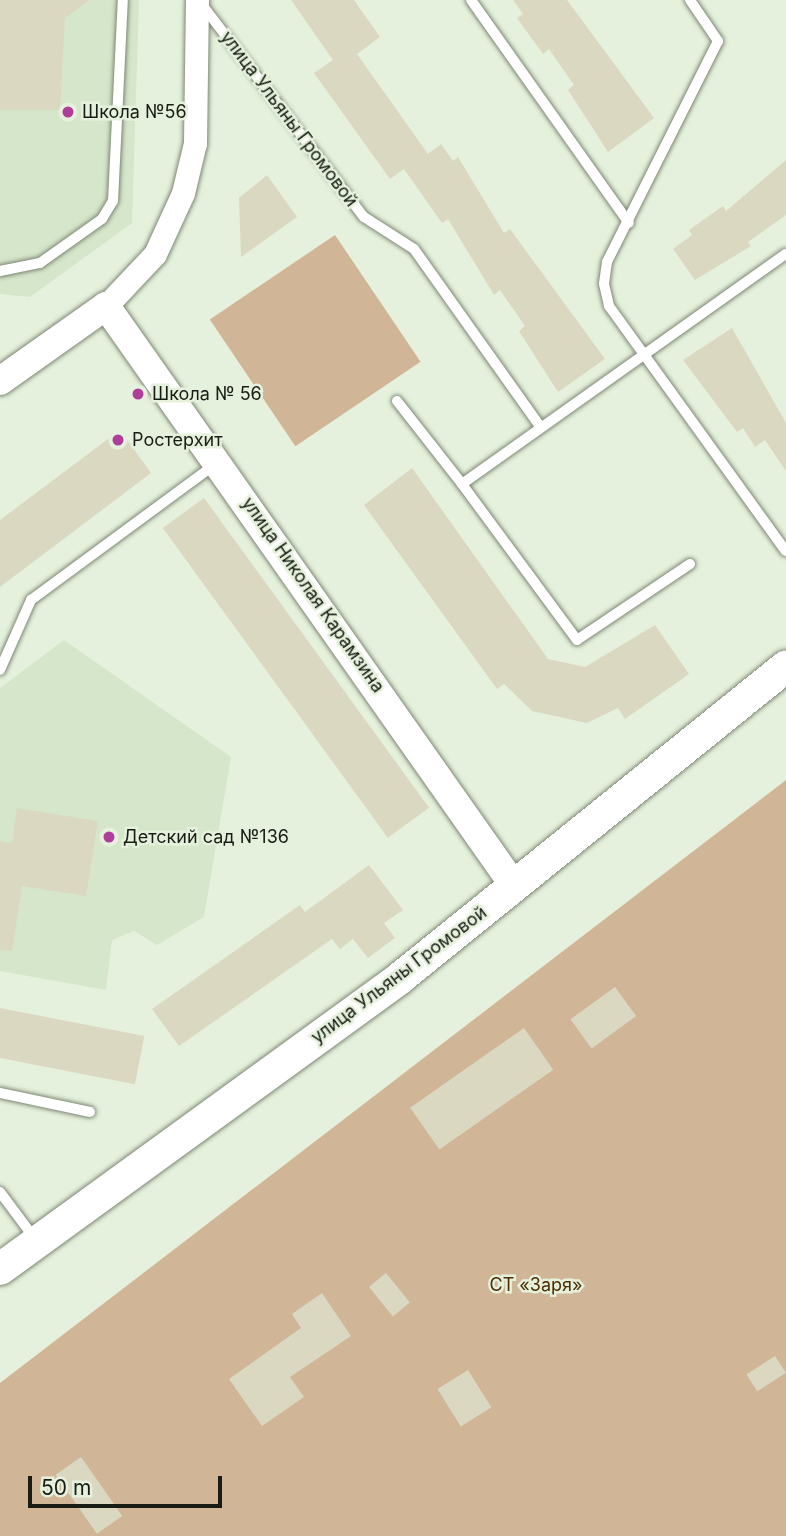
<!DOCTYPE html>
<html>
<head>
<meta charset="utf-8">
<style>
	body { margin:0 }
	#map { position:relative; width:786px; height:1536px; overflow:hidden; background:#e5f1dc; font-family:Inter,sans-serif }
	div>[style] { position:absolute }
	.built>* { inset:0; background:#d6e6ca }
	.green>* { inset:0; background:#d1b597; transform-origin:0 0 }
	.building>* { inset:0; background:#dbd8c1; transform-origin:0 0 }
	.roads { filter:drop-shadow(0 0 2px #7e8875) drop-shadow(0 0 2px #7e8875) }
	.service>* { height:10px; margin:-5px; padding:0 5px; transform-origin:5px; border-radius:5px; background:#fff }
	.minor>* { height:23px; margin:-11.5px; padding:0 11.5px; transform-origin:11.5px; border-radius:11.5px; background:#fff }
	.tertiary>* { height:28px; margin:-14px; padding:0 14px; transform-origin:14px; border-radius:14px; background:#fff }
	.secondary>* { height:32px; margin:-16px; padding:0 16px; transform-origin:16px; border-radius:16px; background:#fff }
	.dots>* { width:19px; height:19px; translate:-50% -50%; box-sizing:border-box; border:4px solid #e5f1dc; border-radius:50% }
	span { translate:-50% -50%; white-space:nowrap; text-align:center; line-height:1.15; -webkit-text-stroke:5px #e5f1dc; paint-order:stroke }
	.poi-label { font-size:18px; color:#181c14 }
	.left { translate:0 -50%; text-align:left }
	.street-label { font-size:18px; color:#181c14 }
	.park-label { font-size:18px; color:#4c2e04 }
	.scale { position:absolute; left:28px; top:1476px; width:194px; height:32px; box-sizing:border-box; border:4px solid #181c14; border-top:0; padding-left:9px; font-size:21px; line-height:24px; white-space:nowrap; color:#181c14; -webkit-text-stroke:5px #e5f1dc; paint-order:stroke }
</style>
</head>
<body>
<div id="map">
	<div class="built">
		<i style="clip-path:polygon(0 0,139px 0,132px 223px,30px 297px,0 294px)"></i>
		<i style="clip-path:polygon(64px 640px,231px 757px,204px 917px,157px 945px,134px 931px,112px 940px,106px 990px,0 971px,0 688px)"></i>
	</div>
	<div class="green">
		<i style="left:335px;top:235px;width:153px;height:151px;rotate:56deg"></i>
		<i style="clip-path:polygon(786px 780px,786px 1536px,0 1536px,0 1383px)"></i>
	</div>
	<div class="building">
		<i style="clip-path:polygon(0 0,90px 0,65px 18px,60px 110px,0 110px)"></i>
		<i style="clip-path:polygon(291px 0,354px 0,380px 37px,357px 54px,428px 154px,441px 144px,453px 161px,458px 157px,504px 233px,510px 229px,605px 359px,558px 392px,519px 331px,525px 326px,500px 290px,494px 295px,448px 219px,442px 223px,404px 169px,390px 179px,314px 73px,333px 60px)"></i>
		<i style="clip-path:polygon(513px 0,567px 0,654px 118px,608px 152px,568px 90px,574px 85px,549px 49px,543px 54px,517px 18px,523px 14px)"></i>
		<i style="clip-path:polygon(786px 160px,786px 215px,748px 242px,751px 246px,695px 280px,673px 249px,692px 235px,689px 230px,723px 206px,726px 211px)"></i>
		<i style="clip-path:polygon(267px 175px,297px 217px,241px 257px,239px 198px)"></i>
		<i style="clip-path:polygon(732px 328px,786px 423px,786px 471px,765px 440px,755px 447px,743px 428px,737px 432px,683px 360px)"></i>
		<i style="clip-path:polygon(120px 430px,151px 473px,0 587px,0 520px)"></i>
		<i style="clip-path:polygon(412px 468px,548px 659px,585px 667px,655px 625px,689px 674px,625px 719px,618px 708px,587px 723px,532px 711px,504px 684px,497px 689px,364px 505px)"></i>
		<i style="left:204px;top:498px;width:383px;height:51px;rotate:54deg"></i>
		<i style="clip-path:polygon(17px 808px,98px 821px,86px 896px,22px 886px,12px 951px,0 950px,0 841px,12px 843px)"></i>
		<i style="clip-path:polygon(369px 865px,403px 910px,384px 923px,395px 938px,368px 958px,353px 939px,340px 949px,332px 939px,179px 1046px,152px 1009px,300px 905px,305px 912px)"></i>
		<i style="left:615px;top:987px;width:36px;height:55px;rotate:54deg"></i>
		<i style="left:0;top:1008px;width:147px;height:49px;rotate:11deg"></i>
		<i style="left:524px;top:1028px;width:51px;height:139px;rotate:55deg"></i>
		<i style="left:386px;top:1273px;width:38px;height:22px;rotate:51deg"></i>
		<i style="clip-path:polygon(322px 1293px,351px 1336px,290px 1377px,304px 1397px,262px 1426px,229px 1379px,301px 1328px,292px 1314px)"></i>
		<i style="left:775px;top:1356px;width:20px;height:34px;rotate:57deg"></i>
		<i style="left:468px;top:1370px;width:44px;height:36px;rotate:58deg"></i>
		<i style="left:81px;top:1457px;width:72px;height:31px;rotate:55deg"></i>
	</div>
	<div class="roads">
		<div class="service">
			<i style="left:471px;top:0;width:273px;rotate:54.7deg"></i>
			<i style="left:690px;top:0;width:50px;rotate:55.7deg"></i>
			<i style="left:718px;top:41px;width:247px;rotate:116.7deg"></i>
			<i style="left:607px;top:262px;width:22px;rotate:98deg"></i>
			<i style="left:604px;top:284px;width:23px;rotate:77deg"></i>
			<i style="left:609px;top:306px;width:302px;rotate:54.2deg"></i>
			<i style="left:200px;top:2px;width:270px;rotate:52.7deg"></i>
			<i style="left:364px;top:217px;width:59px;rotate:32.6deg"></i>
			<i style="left:414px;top:249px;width:219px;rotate:54.6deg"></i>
			<i style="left:0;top:271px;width:41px;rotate:-11.3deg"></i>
			<i style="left:40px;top:263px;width:76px;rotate:-35.4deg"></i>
			<i style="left:102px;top:219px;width:21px;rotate:-59deg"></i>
			<i style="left:113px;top:201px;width:201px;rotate:-87.2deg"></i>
			<i style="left:397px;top:401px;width:105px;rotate:51.9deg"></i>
			<i style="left:690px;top:564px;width:136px;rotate:146.1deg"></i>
			<i style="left:577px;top:640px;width:194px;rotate:-126.4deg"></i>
			<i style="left:462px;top:484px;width:397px;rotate:-35.4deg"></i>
			<i style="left:0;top:670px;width:77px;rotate:-66.1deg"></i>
			<i style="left:31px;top:600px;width:231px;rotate:-36.4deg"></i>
			<i style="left:0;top:1093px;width:92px;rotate:11.9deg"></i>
			<i style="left:0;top:1192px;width:59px;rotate:53.3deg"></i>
		</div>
		<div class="minor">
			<i style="left:106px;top:306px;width:71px;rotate:-46.7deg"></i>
			<i style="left:155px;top:254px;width:67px;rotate:-65.3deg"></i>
			<i style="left:183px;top:193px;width:51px;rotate:-76.5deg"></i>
			<i style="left:195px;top:143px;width:143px;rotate:-89.2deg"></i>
		</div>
		<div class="tertiary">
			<i style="left:0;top:381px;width:130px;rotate:-35.3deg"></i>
			<i style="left:106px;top:306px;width:711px;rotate:54.86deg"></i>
		</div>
		<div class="secondary">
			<i style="left:0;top:1269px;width:495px;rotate:-36deg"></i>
			<i style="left:400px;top:978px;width:496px;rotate:-38.9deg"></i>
		</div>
	</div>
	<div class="dots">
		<i style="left:68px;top:112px;background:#ae3e9a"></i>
		<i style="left:138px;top:394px;background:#ae3e9a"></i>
		<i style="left:118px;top:440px;background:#ae3e9a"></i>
		<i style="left:109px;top:837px;background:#ae3e9a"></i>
	</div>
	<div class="poi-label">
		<span class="left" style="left:82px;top:112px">Школа №56</span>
		<span class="left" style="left:152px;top:394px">Школа № 56</span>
		<span class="left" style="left:132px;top:440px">Ростерхит</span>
		<span class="left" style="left:123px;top:837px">Детский сад №136</span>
	</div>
	<div class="street-label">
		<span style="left:289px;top:119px;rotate:53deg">улица Ульяны Громовой</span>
		<span style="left:313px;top:595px;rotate:55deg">улица Николая Карамзина</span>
		<span style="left:399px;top:975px;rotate:-37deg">улица Ульяны Громовой</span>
	</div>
	<div class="park-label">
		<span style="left:536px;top:1285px">СТ «Заря»</span>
	</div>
	<div class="scale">50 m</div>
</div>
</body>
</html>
